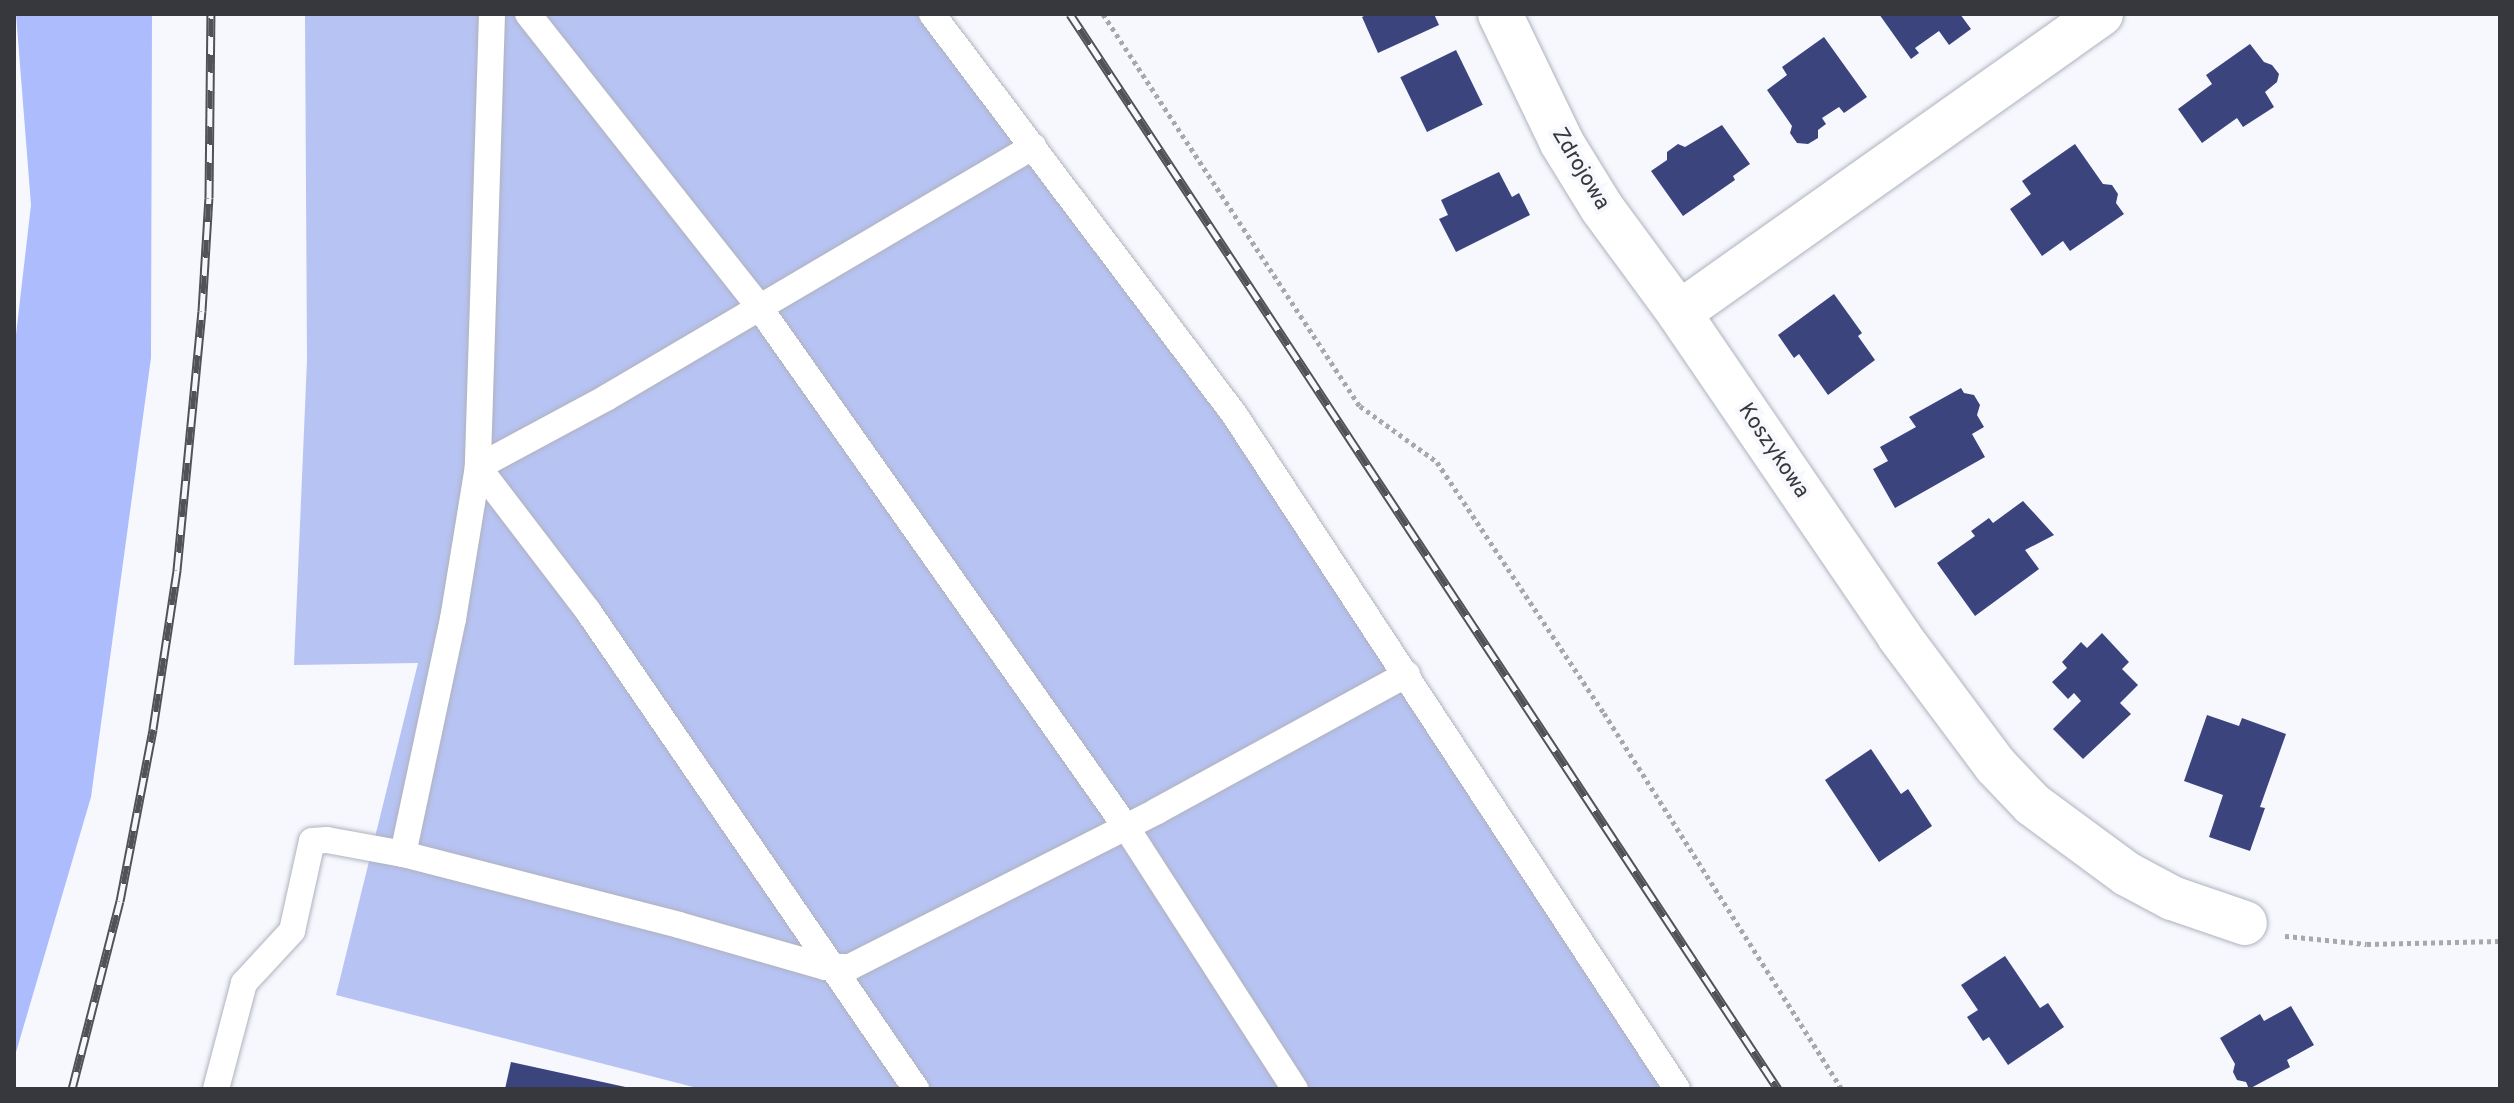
<!DOCTYPE html>
<html>
<head>
<meta charset="utf-8">
<style>
	body { margin:0 }
	#map { position:relative; width:2514px; height:1103px; overflow:hidden; background:#f6f8fd; font-family:Overpass,sans-serif }
	div>[style] { position:absolute }
	.green>* { inset:0; background:#b7c3f2 }
	.forest>* { inset:0; background:#acbcfd }
	.building>* { inset:0; background:#3b447d; transform-origin:0 0 }
	.path>* { height:5px; margin-top:-2.5px; transform-origin:0; background:repeating-linear-gradient(90deg,#a6a8ad 0 4px,transparent 0 8px) }
	.roads { filter:drop-shadow(0 0 2px #afb2bf) drop-shadow(0 0 2px #afb2bf) }
	.lane>* { height:26px; margin:-13px; padding:0 13px; transform-origin:13px; border-radius:13px; background:#fff }
	.street>* { height:44px; margin:-22px; padding:0 22px; transform-origin:22px; border-radius:22px; background:#fff }
	.rail>* { height:9px; margin-top:-4.5px; transform-origin:0; background:repeating-linear-gradient(90deg,#f6f8fd 0 18px,#505257 0 36px); box-sizing:border-box; border-block:2px solid #505257 }
	span { translate:-50% -50%; white-space:nowrap; text-align:center; line-height:1.15; -webkit-text-stroke:8px #f6f8fd; paint-order:stroke }
	.street-label { font-size:22px; color:#36383d }
	.frame { position:absolute; inset:0; border:16px solid #36383d; pointer-events:none }
</style>
</head>
<body>
<div id="map">
	<div class="green">
		<i style="clip-path:polygon(305px 14px,941px 14px,1242px 406px,1692px 1089px,701px 1089px,336px 995px,418px 663px,294px 665px,307px 360px)"></i>
	</div>
	<div class="forest">
		<i style="clip-path:polygon(16px 14px,152px 14px,151px 358px,91px 797px,14px 1059px,14px 352px,31px 205px)"></i>
	</div>
	<div class="building">
		<i style="clip-path:polygon(1368px 14px,1434px 14px,1439px 25px,1378px 53px,1362px 17px)"></i>
		<i style="clip-path:polygon(1879px 14px,1960px 14px,1971px 29px,1949px 45px,1939px 31px,1915px 48px,1919px 53px,1911px 59px)"></i>
		<i style="clip-path:polygon(1824px 37px,1867px 97px,1844px 113px,1839px 107px,1822px 118px,1826px 124px,1818px 130px,1818px 138px,1808px 144px,1797px 143px,1790px 133px,1792px 126px,1767px 90px,1787px 75px,1782px 67px)"></i>
		<i style="clip-path:polygon(2250px 44px,2264px 62px,2272px 65px,2279px 74px,2277px 82px,2265px 92px,2274px 107px,2243px 127px,2237px 118px,2202px 143px,2178px 109px,2212px 84px,2206px 75px)"></i>
		<i style="left:1456px;top:50px;width:61px;height:62px;rotate:64deg"></i>
		<i style="clip-path:polygon(1722px 125px,1750px 164px,1733px 176px,1735px 180px,1683px 216px,1651px 171px,1667px 160px,1667px 152px,1678px 144px,1685px 147px)"></i>
		<i style="clip-path:polygon(2075px 144px,2103px 184px,2112px 185px,2118px 194px,2116px 203px,2124px 214px,2070px 251px,2063px 241px,2042px 256px,2010px 209px,2031px 194px,2022px 181px)"></i>
		<i style="clip-path:polygon(1499px 172px,1512px 197px,1519px 193px,1530px 215px,1456px 252px,1439px 219px,1448px 215px,1441px 200px)"></i>
		<i style="clip-path:polygon(1834px 294px,1862px 333px,1858px 336px,1875px 360px,1828px 395px,1799px 354px,1794px 358px,1778px 335px)"></i>
		<i style="clip-path:polygon(1961px 388px,1964px 393px,1974px 395px,1980px 405px,1977px 415px,1984px 427px,1972px 434px,1985px 457px,1895px 508px,1873px 469px,1888px 461px,1880px 447px,1916px 427px,1909px 417px)"></i>
		<i style="clip-path:polygon(2023px 501px,2054px 535px,2025px 550px,2039px 569px,1975px 616px,1937px 563px,1975px 536px,1971px 531px,1989px 518px,1993px 523px)"></i>
		<i style="clip-path:polygon(2102px 633px,2129px 662px,2122px 669px,2138px 685px,2120px 703px,2131px 714px,2083px 759px,2053px 729px,2081px 701px,2074px 693px,2068px 699px,2052px 682px,2067px 668px,2062px 662px,2081px 642px,2087px 648px)"></i>
		<i style="clip-path:polygon(2207px 715px,2239px 726px,2242px 718px,2286px 734px,2260px 807px,2265px 808px,2250px 851px,2209px 837px,2223px 795px,2184px 781px)"></i>
		<i style="clip-path:polygon(1871px 749px,1901px 794px,1908px 789px,1932px 826px,1879px 862px,1825px 780px)"></i>
		<i style="clip-path:polygon(2005px 956px,2040px 1008px,2048px 1003px,2064px 1027px,2008px 1065px,1989px 1037px,1983px 1041px,1967px 1017px,1978px 1010px,1961px 985px)"></i>
		<i style="clip-path:polygon(2291px 1006px,2314px 1045px,2287px 1060px,2290px 1067px,2249px 1089px,2246px 1082px,2237px 1080px,2233px 1072px,2235px 1064px,2220px 1038px,2260px 1014px,2264px 1021px)"></i>
		<i style="clip-path:polygon(511px 1062px,630px 1088px,630px 1089px,505px 1089px)"></i>
	</div>
	<div class="path">
		<i style="left:1103px;top:14px;width:469px;rotate:56.8deg"></i>
		<i style="left:1360px;top:406px;width:95px;rotate:36deg"></i>
		<i style="left:1437px;top:462px;width:301px;rotate:56.4deg"></i>
		<i style="left:1604px;top:713px;width:445px;rotate:57.7deg"></i>
		<i style="left:2285px;top:936px;width:82px;rotate:5.6deg"></i>
		<i style="left:2367px;top:944px;width:133px;rotate:-1.3deg"></i>
	</div>
	<div class="roads">
		<div class="lane">
			<i style="left:492px;top:14px;width:453px;rotate:91.8deg"></i>
			<i style="left:478px;top:467px;width:145px;rotate:-28.3deg"></i>
			<i style="left:606px;top:398px;width:496px;rotate:-30.5deg"></i>
			<i style="left:528px;top:14px;width:373px;rotate:51.7deg"></i>
			<i style="left:759px;top:307px;width:636px;rotate:54.79deg"></i>
			<i style="left:1126px;top:827px;width:312px;rotate:57.2deg"></i>
			<i style="left:932px;top:14px;width:501px;rotate:52.95deg"></i>
			<i style="left:1234px;top:414px;width:807px;rotate:56.72deg"></i>
			<i style="left:403px;top:854px;width:240px;rotate:-78deg"></i>
			<i style="left:453px;top:619px;width:154px;rotate:-80.7deg"></i>
			<i style="left:478px;top:467px;width:181px;rotate:52.6deg"></i>
			<i style="left:588px;top:611px;width:580px;rotate:55.54deg"></i>
			<i style="left:216px;top:1089px;width:110px;rotate:-75.2deg"></i>
			<i style="left:244px;top:983px;width:71px;rotate:-47.3deg"></i>
			<i style="left:292px;top:931px;width:92px;rotate:-77.5deg"></i>
			<i style="left:312px;top:841px;width:15px;rotate:-4deg"></i>
			<i style="left:327px;top:840px;width:77px;rotate:10.4deg"></i>
			<i style="left:403px;top:854px;width:285px;rotate:14.4deg"></i>
			<i style="left:679px;top:925px;width:152px;rotate:16deg"></i>
			<i style="left:825px;top:967px;width:25px"></i>
			<i style="left:850px;top:967px;width:344px;rotate:-26.9deg"></i>
			<i style="left:1157px;top:811px;width:285px;rotate:-28.7deg"></i>
		</div>
		<div class="street">
			<i style="left:1500px;top:14px;width:143px;rotate:64.3deg"></i>
			<i style="left:1562px;top:143px;width:76px;rotate:58.4deg"></i>
			<i style="left:1602px;top:208px;width:130px;rotate:53.7deg"></i>
			<i style="left:2101px;top:14px;width:517px;rotate:144.68deg"></i>
			<i style="left:1679px;top:313px;width:391px;rotate:55.7deg"></i>
			<i style="left:1899px;top:636px;width:162px;rotate:53.3deg"></i>
			<i style="left:1996px;top:766px;width:52px;rotate:46.5deg"></i>
			<i style="left:2032px;top:804px;width:118px;rotate:36.4deg"></i>
			<i style="left:2127px;top:874px;width:51px;rotate:28.1deg"></i>
			<i style="left:2172px;top:898px;width:77px;rotate:18.9deg"></i>
		</div>
	</div>
	<div class="rail">
		<i style="left:1070px;top:14px;width:1287px;rotate:56.63deg"></i>
		<i style="left:72px;top:1089px;width:194px;rotate:-75.7deg"></i>
		<i style="left:120px;top:901px;width:175px;rotate:-79.1deg"></i>
		<i style="left:153px;top:729px;width:161px;rotate:-81.4deg"></i>
		<i style="left:177px;top:570px;width:260px;rotate:-84.5deg"></i>
		<i style="left:202px;top:311px;width:113px;rotate:-86.5deg"></i>
		<i style="left:209px;top:198px;width:184px;rotate:-89.4deg"></i>
	</div>
	<div class="street-label">
		<span style="left:1580px;top:169px;rotate:59deg">Zdrojowa</span>
		<span style="left:1773px;top:451px;rotate:56deg">Koszykowa</span>
	</div>
	<div class="frame"></div>
</div>
</body>
</html>
